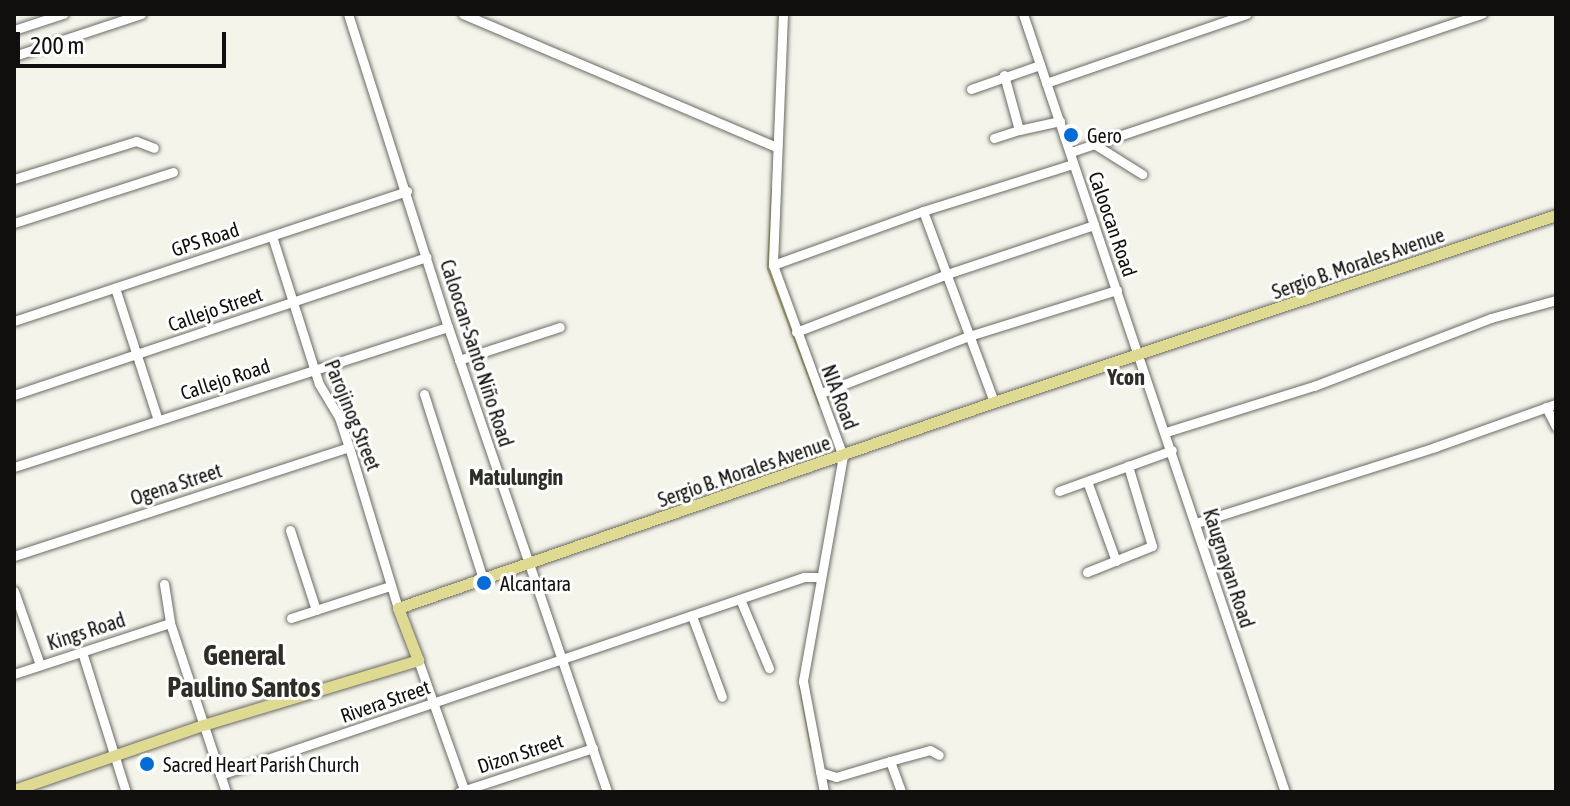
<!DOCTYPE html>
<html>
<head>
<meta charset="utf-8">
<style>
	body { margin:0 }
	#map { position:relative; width:1570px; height:806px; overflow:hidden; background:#f4f4eb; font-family:"Asap Condensed",sans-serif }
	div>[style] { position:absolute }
	.stream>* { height:2px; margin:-1px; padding:0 1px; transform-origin:1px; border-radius:1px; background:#bab351 }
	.roads { filter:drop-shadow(0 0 2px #6b6b64) drop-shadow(0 0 2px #6b6b64) }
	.minor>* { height:9px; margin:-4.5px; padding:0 4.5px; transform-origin:4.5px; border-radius:4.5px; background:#fff }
	.major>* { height:11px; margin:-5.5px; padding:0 5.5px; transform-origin:5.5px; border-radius:5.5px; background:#dfda92 }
	.dots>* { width:22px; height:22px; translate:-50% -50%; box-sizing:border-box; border:4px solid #fff; border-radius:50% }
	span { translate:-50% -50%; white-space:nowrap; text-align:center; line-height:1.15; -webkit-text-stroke:6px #fff; paint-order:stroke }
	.poi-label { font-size:20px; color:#100f0d }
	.left { translate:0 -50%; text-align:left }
	.street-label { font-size:20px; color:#100f0d }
	.neighbourhood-label { font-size:22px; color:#2e2e27; font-weight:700 }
	.district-label { font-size:28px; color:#2e2e27; font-weight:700 }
	.frame { position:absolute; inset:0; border:16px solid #100f0d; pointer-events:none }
	.scale { position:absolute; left:16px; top:32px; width:210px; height:36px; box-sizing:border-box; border:4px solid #100f0d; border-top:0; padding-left:10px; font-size:24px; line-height:28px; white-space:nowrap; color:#100f0d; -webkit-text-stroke:6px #fff; paint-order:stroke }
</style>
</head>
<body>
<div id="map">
	<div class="stream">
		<i style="left:772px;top:189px;width:80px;rotate:92.9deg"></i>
		<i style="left:768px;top:269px;width:145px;rotate:69.4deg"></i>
		<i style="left:800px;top:687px;width:62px;rotate:79.8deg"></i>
	</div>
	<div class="roads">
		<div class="minor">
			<i style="left:348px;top:14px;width:329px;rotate:72.3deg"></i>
			<i style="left:448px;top:327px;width:491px;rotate:71.1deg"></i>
			<i style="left:463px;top:14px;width:341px;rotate:23deg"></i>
			<i style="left:783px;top:14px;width:251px;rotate:92.3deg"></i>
			<i style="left:773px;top:265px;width:203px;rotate:69.9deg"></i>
			<i style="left:843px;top:456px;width:229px;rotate:100.1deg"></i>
			<i style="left:803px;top:681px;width:113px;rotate:79.3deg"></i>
			<i style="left:1023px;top:14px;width:821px;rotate:71.39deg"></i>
			<i style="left:14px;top:30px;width:52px;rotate:-18.1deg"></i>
			<i style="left:14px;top:56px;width:134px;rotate:-18.3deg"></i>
			<i style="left:1004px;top:75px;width:57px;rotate:74.7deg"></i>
			<i style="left:1019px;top:130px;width:42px;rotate:-12.4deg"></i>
			<i style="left:1046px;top:83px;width:212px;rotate:-19deg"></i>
			<i style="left:971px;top:89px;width:73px;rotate:-19.2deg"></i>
			<i style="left:994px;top:138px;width:26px;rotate:-18deg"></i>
			<i style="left:1094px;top:144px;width:57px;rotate:32deg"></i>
			<i style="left:1071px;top:152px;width:434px;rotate:-18.6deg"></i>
			<i style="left:14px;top:179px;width:128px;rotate:-17.3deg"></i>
			<i style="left:136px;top:141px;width:19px;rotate:21deg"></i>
			<i style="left:923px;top:211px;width:204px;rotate:69.6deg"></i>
			<i style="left:14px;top:223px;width:167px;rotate:-17.8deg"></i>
			<i style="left:272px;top:236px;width:155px;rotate:72.4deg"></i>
			<i style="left:319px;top:384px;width:39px;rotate:59deg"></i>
			<i style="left:339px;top:417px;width:32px;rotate:72deg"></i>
			<i style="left:349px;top:447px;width:168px;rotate:73.1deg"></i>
			<i style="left:773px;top:265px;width:159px;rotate:-19.8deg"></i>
			<i style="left:923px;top:211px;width:157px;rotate:-17.4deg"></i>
			<i style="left:115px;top:288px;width:139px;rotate:72deg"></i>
			<i style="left:14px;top:321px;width:414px;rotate:-18.3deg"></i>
			<i style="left:796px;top:332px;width:162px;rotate:-21deg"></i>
			<i style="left:947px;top:274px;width:155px;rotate:-18.4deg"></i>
			<i style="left:459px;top:360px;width:106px;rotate:-18.1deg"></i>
			<i style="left:821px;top:393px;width:159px;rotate:-21.1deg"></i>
			<i style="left:969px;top:336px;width:155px;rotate:-17.3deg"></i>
			<i style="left:424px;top:394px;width:194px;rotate:72.3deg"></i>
			<i style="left:14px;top:395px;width:435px;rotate:-18.5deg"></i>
			<i style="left:1546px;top:407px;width:22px;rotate:63deg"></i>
			<i style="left:1166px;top:432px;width:155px;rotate:-17.3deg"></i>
			<i style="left:1314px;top:386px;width:190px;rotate:-21deg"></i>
			<i style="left:1491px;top:318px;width:67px;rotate:-15.5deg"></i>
			<i style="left:14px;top:467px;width:456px;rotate:-17.9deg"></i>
			<i style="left:1087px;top:481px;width:85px;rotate:70.1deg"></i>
			<i style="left:1059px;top:491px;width:120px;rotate:-19.9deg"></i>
			<i style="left:1196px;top:523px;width:251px;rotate:-17.6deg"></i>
			<i style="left:1435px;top:447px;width:128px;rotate:-19.6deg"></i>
			<i style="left:290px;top:530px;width:84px;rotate:72deg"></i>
			<i style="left:14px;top:556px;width:352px;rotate:-18deg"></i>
			<i style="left:1087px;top:572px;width:70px;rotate:-21.8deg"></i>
			<i style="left:1152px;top:546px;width:84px;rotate:-106.7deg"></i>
			<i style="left:164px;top:584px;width:39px;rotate:81deg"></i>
			<i style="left:170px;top:623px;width:178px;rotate:71.7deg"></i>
			<i style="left:14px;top:591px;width:78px;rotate:70.6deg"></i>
			<i style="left:740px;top:599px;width:75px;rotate:67.2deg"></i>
			<i style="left:692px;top:616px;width:86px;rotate:69.7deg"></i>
			<i style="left:291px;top:618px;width:104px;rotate:-17.9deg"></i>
			<i style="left:82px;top:652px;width:147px;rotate:72.6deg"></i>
			<i style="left:418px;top:660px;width:140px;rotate:70.4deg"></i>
			<i style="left:14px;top:674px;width:164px;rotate:-18.1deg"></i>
			<i style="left:890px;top:761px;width:41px;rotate:-15.4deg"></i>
			<i style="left:930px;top:750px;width:10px;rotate:29deg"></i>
			<i style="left:820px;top:772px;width:17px;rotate:17deg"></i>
			<i style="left:836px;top:777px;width:56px;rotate:-16.5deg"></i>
			<i style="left:890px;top:761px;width:33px;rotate:70deg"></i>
			<i style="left:220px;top:775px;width:617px;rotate:-18.73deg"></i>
			<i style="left:804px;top:577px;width:17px"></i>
			<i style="left:459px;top:792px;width:141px;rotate:-18.2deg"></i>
		</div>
		<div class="major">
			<i style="left:14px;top:790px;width:200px;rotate:-19deg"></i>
			<i style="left:203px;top:725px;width:225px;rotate:-16.8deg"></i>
			<i style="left:418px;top:660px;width:56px;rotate:-111deg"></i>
			<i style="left:398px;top:608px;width:631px;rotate:-19.07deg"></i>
			<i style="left:994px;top:402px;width:592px;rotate:-18.4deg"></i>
		</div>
	</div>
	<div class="dots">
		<i style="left:1071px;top:135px;background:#046cd4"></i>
		<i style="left:484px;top:583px;background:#046cd4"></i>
		<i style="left:147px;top:764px;background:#046cd4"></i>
	</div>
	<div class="poi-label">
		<span class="left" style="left:1087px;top:135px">Gero</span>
		<span class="left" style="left:500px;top:583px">Alcantara</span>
		<span class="left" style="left:163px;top:764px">Sacred Heart Parish Church</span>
	</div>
	<div class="street-label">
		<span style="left:1113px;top:224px;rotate:71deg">Caloocan Road</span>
		<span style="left:205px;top:239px;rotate:-18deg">GPS Road</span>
		<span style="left:1358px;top:263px;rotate:-19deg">Sergio B. Morales Avenue</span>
		<span style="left:215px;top:309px;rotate:-19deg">Callejo Street</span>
		<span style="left:477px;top:353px;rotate:72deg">Caloocan-Santo Niño Road</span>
		<span style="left:225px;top:379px;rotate:-18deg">Callejo Road</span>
		<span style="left:840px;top:397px;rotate:69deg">NIA Road</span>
		<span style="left:353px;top:415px;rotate:68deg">Parojinog Street</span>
		<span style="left:744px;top:471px;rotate:-19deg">Sergio B. Morales Avenue</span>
		<span style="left:176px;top:484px;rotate:-18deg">Ogena Street</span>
		<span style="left:1229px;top:568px;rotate:72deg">Kaugnayan Road</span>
		<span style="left:86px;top:631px;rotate:-18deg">Kings Road</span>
		<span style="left:385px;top:701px;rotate:-19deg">Rivera Street</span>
		<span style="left:520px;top:753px;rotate:-18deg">Dizon Street</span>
	</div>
	<div class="neighbourhood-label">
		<span style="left:1126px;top:378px">Ycon</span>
		<span style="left:516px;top:478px">Matulungin</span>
	</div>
	<div class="district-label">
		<span style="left:244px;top:671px">General<br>Paulino Santos</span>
	</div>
	<div class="frame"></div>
	<div class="scale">200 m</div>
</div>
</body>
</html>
